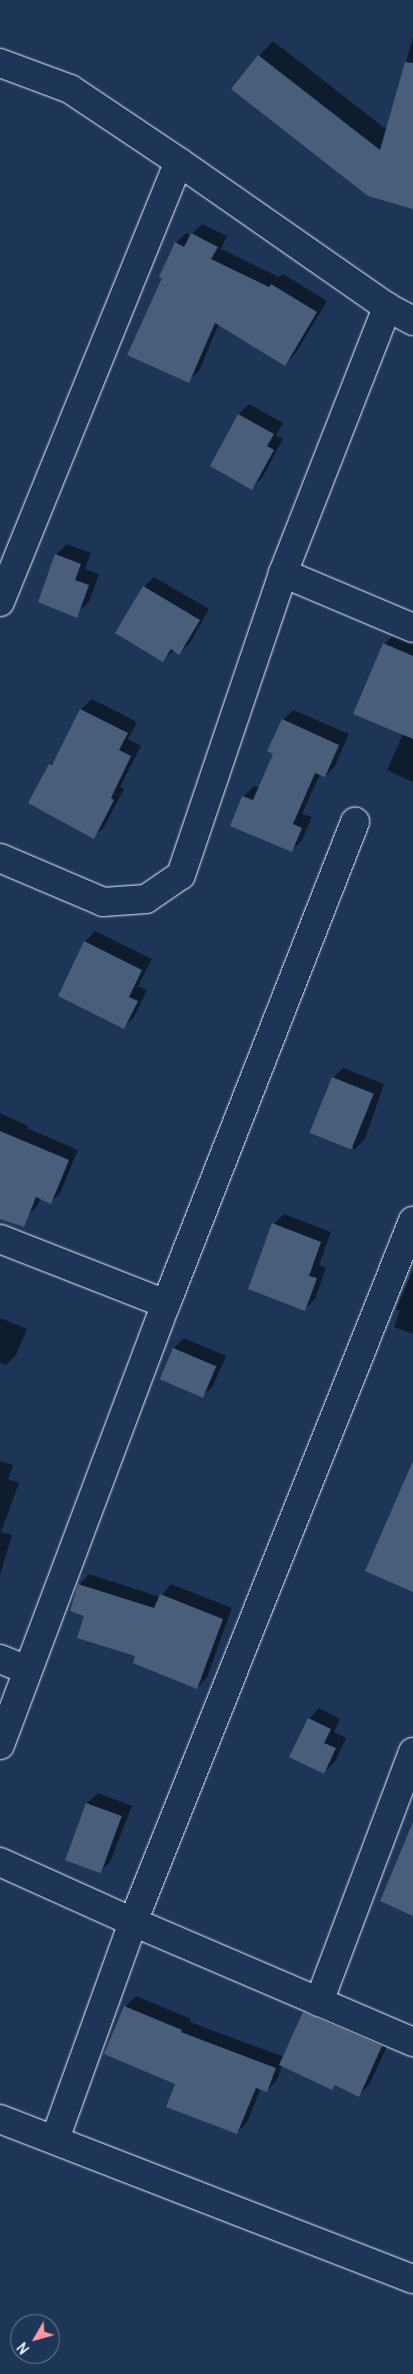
<!DOCTYPE html>
<html>
<head>
<meta charset="utf-8">
<style>
	body { margin:0 }
	#map { position:relative; width:413px; height:2374px; overflow:hidden; background:#1d3557; font-family:Pangolin,sans-serif }
	div>[style] { position:absolute }
	.shadow>* { inset:0; background:#0007 }
	.building>* { inset:0; background:#495e7a; transform-origin:0 0 }
	.roads { filter:drop-shadow(0 0 1px #e8f1f8) drop-shadow(0 0 1px #e8f1f8) }
	.minor>* { height:28px; margin:-14px; padding:0 14px; transform-origin:14px; border-radius:14px; background:#1d3557 }
	.major>* { height:28px; margin:-14px; padding:0 14px; transform-origin:14px; border-radius:14px; background:#1d3557 }
	span { translate:-50% -50%; white-space:nowrap; text-align:center; line-height:1.15; -webkit-text-stroke:4px #1d3557; paint-order:stroke }
	.north { position:absolute; left:10px; top:2314px; width:50px; height:50px; box-sizing:border-box; background:#1d3557; border:1px solid #6e8097; border-radius:50%; rotate:232deg; font-size:14px; font-weight:700; line-height:20px; text-align:center; color:#e8f1f8 }
	.north::after { content:''; display:block; margin:auto; width:18px; height:22px; background:#ff9aa2; clip-path:polygon(50% 0,100% 100%,50% 72%,0 100%) }
</style>
</head>
<body>
<div id="map">
	<div class="shadow">
		<i style="clip-path:polygon(413px 37px,413px 204px,259px 56px,273px 41px,387px 130px)"></i>
		<i style="clip-path:polygon(202px 224px,227px 236px,221px 249px,279px 277px,283px 274px,327px 301px,295px 354px,285px 364px,219px 324px,199px 371px,188px 381px,163px 277px,176px 243px,186px 233px,191px 235px)"></i>
		<i style="clip-path:polygon(249px 404px,283px 423px,276px 435px,283px 439px,262px 478px,252px 488px,211px 466px,239px 414px)"></i>
		<i style="clip-path:polygon(67px 544px,91px 553px,85px 569px,99px 574px,89px 602px,78px 612px,56px 555px)"></i>
		<i style="clip-path:polygon(154px 577px,209px 609px,190px 643px,179px 653px,174px 650px,163px 660px,144px 587px)"></i>
		<i style="clip-path:polygon(395px 634px,413px 641px,413px 782px,387px 770px,407px 725px,384px 644px)"></i>
		<i style="clip-path:polygon(92px 699px,137px 722px,128px 739px,141px 746px,120px 787px,124px 789px,104px 827px,93px 837px,50px 765px,56px 759px,81px 709px)"></i>
		<i style="clip-path:polygon(293px 710px,349px 734px,335px 766px,325px 776px,320px 774px,302px 814px,312px 817px,302px 840px,292px 850px,231px 825px,244px 796px,254px 786px,259px 788px,274px 753px,283px 720px)"></i>
		<i style="clip-path:polygon(95px 931px,152px 959px,138px 986px,147px 990px,134px 1017px,124px 1027px,85px 942px)"></i>
		<i style="clip-path:polygon(343px 1068px,384px 1084px,365px 1139px,354px 1150px,333px 1078px)"></i>
		<i style="clip-path:polygon(0 1113px,28px 1126px,27px 1128px,78px 1150px,60px 1193px,51px 1202px,40px 1198px,38px 1205px,28px 1215px,0 1183px)"></i>
		<i style="clip-path:polygon(284px 1214px,331px 1232px,319px 1265px,326px 1268px,315px 1299px,305px 1309px,274px 1224px)"></i>
		<i style="clip-path:polygon(413px 1270px,413px 1334px,394px 1327px,400px 1311px,396px 1309px)"></i>
		<i style="clip-path:polygon(0 1318px,27px 1329px,16px 1355px,6px 1365px,0 1363px)"></i>
		<i style="clip-path:polygon(184px 1338px,226px 1356px,213px 1386px,202px 1396px,161px 1379px,174px 1348px)"></i>
		<i style="clip-path:polygon(0 1461px,13px 1465px,8px 1479px,19px 1483px,1px 1532px,12px 1535px,0 1575px)"></i>
		<i style="clip-path:polygon(89px 1574px,160px 1597px,171px 1584px,232px 1608px,207px 1677px,197px 1688px,137px 1655px,85px 1615px,79px 1585px)"></i>
		<i style="clip-path:polygon(319px 1708px,340px 1719px,334px 1732px,346px 1738px,335px 1762px,324px 1772px,309px 1719px)"></i>
		<i style="clip-path:polygon(98px 1793px,132px 1806px,110px 1862px,100px 1872px,66px 1859px,87px 1803px)"></i>
		<i style="clip-path:polygon(136px 1996px,191px 2019px,190px 2022px,284px 2057px,304px 2013px,315px 2002px,392px 2036px,369px 2085px,359px 2095px,336px 2084px,332px 2089px,282px 2066px,277px 2080px,267px 2091px,261px 2088px,247px 2122px,237px 2133px,177px 2083px,106px 2054px,126px 2006px)"></i>
	</div>
	<div class="building">
		<i style="clip-path:polygon(258px 55px,380px 150px,405px 62px,413px 63px,413px 209px,368px 196px,231px 89px)"></i>
		<i style="clip-path:polygon(191px 233px,218px 247px,211px 259px,269px 287px,271px 284px,317px 312px,285px 366px,215px 323px,189px 383px,127px 355px,162px 278px,159px 277px,175px 242px,184px 247px)"></i>
		<i style="clip-path:polygon(238px 414px,274px 434px,267px 446px,274px 450px,252px 490px,210px 466px)"></i>
		<i style="clip-path:polygon(55px 554px,81px 564px,75px 580px,89px 585px,77px 618px,38px 602px)"></i>
		<i style="clip-path:polygon(143px 586px,200px 620px,179px 655px,171px 649px,163px 662px,115px 633px)"></i>
		<i style="clip-path:polygon(383px 643px,413px 656px,413px 739px,353px 714px)"></i>
		<i style="clip-path:polygon(80px 709px,128px 733px,119px 750px,131px 756px,111px 798px,114px 800px,94px 839px,28px 803px,49px 764px,52px 765px)"></i>
		<i style="clip-path:polygon(282px 719px,339px 745px,325px 777px,315px 773px,293px 824px,302px 828px,292px 852px,230px 826px,242px 796px,253px 800px,273px 754px,267px 751px)"></i>
		<i style="clip-path:polygon(84px 941px,142px 970px,129px 997px,138px 1001px,124px 1029px,58px 996px)"></i>
		<i style="left:332px;top:1077px;width:45px;height:60px;rotate:22deg"></i>
		<i style="clip-path:polygon(0 1131px,69px 1160px,51px 1204px,36px 1197px,24px 1227px,0 1219px)"></i>
		<i style="clip-path:polygon(272px 1223px,321px 1242px,309px 1276px,317px 1278px,305px 1311px,248px 1289px)"></i>
		<i style="left:173px;top:1348px;width:47px;height:34px;rotate:23deg"></i>
		<i style="clip-path:polygon(413px 1461px,413px 1592px,365px 1571px)"></i>
		<i style="clip-path:polygon(78px 1584px,154px 1608px,160px 1594px,223px 1619px,197px 1689px,133px 1663px,135px 1656px,77px 1638px,84px 1616px,70px 1611px)"></i>
		<i style="clip-path:polygon(308px 1718px,331px 1729px,324px 1743px,336px 1748px,324px 1774px,289px 1757px)"></i>
		<i style="left:86px;top:1803px;width:38px;height:61px;rotate:20deg"></i>
		<i style="clip-path:polygon(413px 1822px,413px 1916px,380px 1901px)"></i>
		<i style="clip-path:polygon(124px 2006px,182px 2030px,181px 2032px,276px 2068px,267px 2092px,256px 2088px,237px 2134px,166px 2107px,175px 2084px,104px 2054px)"></i>
		<i style="clip-path:polygon(303px 2012px,382px 2046px,359px 2097px,335px 2085px,332px 2090px,279px 2065px)"></i>
	</div>
	<div class="roads">
		<div class="minor">
			<i style="left:0;top:63px;width:75px;rotate:20.4deg"></i>
			<i style="left:70px;top:89px;width:131px;rotate:33.8deg"></i>
			<i style="left:179px;top:162px;width:254px;rotate:34.9deg"></i>
			<i style="left:387px;top:307px;width:30px;rotate:28deg"></i>
			<i style="left:283px;top:573px;width:141px;rotate:22.9deg"></i>
			<i style="left:0;top:602px;width:475px;rotate:-67.9deg"></i>
			<i style="left:0;top:858px;width:112px;rotate:23.1deg"></i>
			<i style="left:103px;top:902px;width:43px;rotate:-4deg"></i>
			<i style="left:146px;top:899px;width:42px;rotate:-34.4deg"></i>
			<i style="left:181px;top:875px;width:319px;rotate:-71.3deg"></i>
			<i style="left:283px;top:573px;width:286px;rotate:-68.6deg"></i>
			<i style="left:0;top:1239px;width:178px;rotate:21.4deg"></i>
			<i style="left:0;top:1659px;width:29px;rotate:22deg"></i>
			<i style="left:0;top:1745px;width:471px;rotate:-69.4deg"></i>
			<i style="left:166px;top:1304px;width:518px;rotate:-68.59deg"></i>
			<i style="left:0;top:1862px;width:146px;rotate:24.3deg"></i>
			<i style="left:133px;top:1922px;width:305px;rotate:23.2deg"></i>
			<i style="left:319px;top:2002px;width:267px;rotate:-69.4deg"></i>
			<i style="left:55px;top:2139px;width:231px;rotate:-70.2deg"></i>
			<i style="left:133px;top:1922px;width:755px;rotate:-68.23deg"></i>
		</div>
		<div class="major">
			<i style="left:0;top:2119px;width:443px;rotate:21.2deg"></i>
		</div>
	</div>
	<div class="north">N</div>
</div>
</body>
</html>
